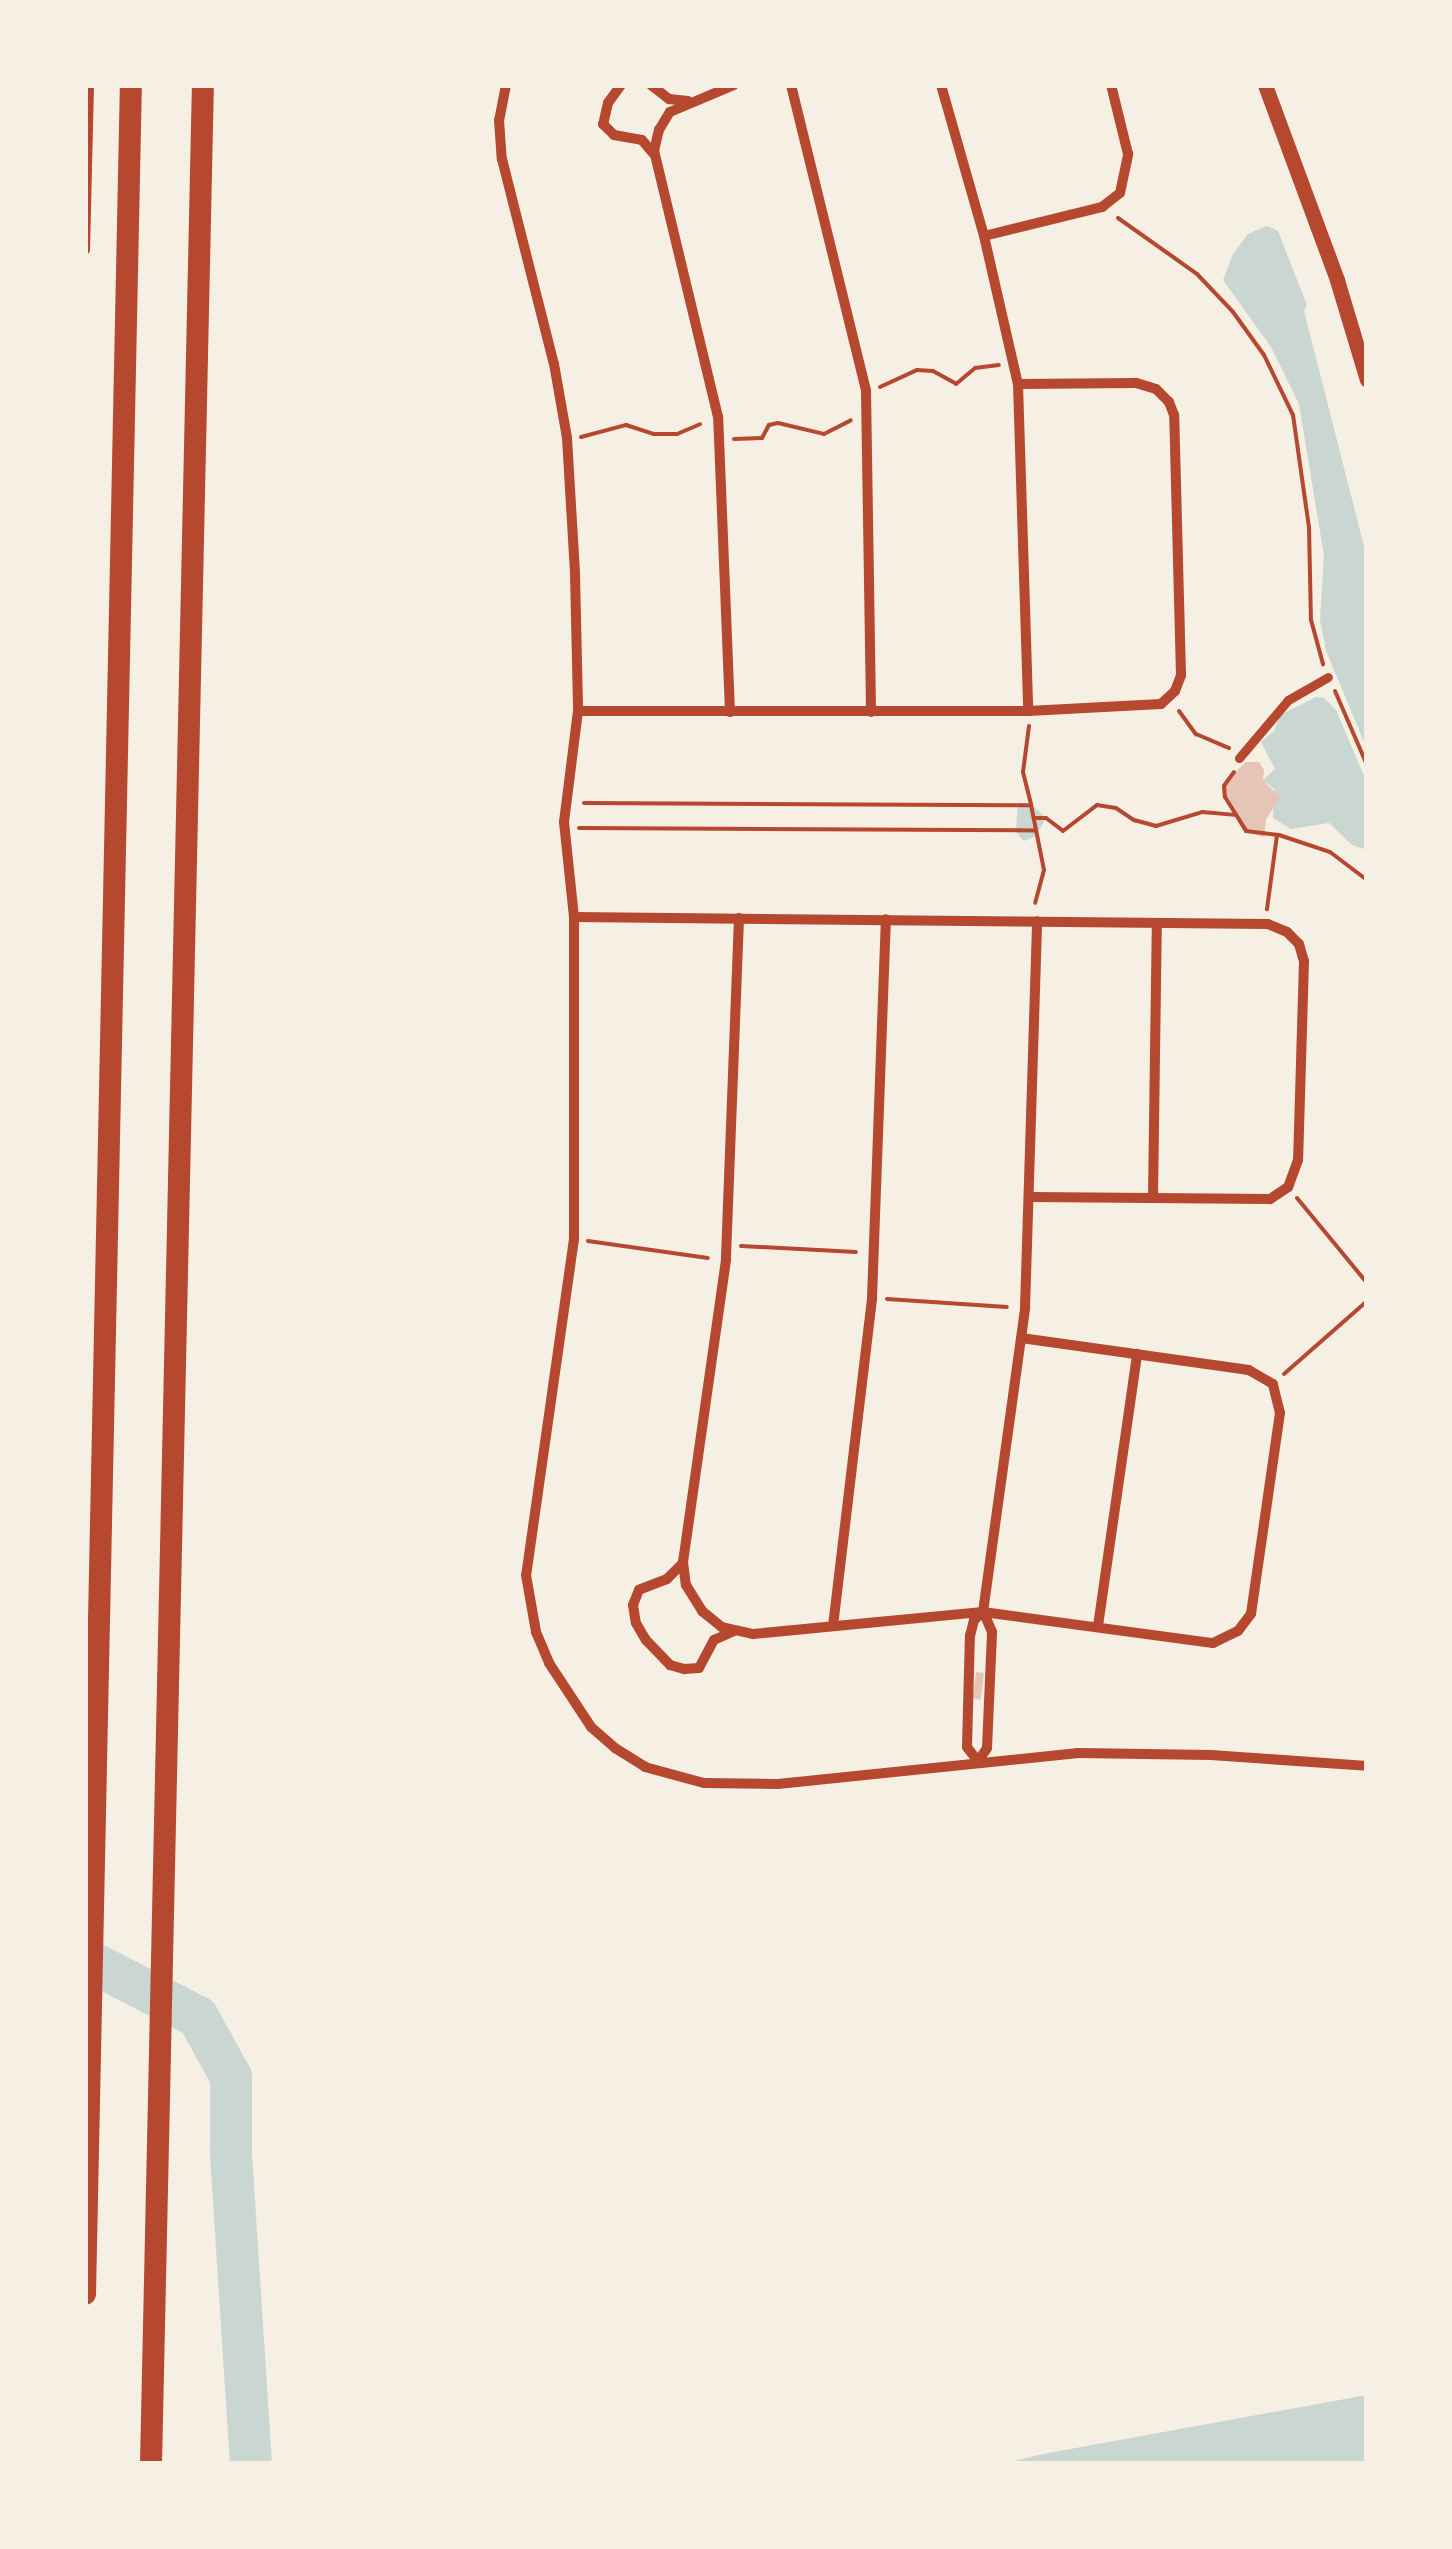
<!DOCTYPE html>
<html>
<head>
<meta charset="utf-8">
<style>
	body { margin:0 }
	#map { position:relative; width:1452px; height:2549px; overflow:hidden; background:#f6efe4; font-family:"Nunito Sans",sans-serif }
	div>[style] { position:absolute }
	.water>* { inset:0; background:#c9d6d2 }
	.river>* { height:42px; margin:-21px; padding:0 21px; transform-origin:21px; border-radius:21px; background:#c9d6d2 }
	.building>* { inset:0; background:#e6c5b7; transform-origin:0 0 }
	.path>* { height:4px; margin:-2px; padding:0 2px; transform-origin:2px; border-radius:2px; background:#b5482f }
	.pedestrian>* { height:9px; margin:-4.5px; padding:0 4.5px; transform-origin:4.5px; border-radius:4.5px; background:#b5482f }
	.minor>* { height:10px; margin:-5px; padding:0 5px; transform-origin:5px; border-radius:5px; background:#b5482f }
	.tertiary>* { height:15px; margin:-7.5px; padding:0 7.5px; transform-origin:7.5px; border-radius:7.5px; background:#b5482f }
	.motorway>* { height:22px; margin:-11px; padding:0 11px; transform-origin:11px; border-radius:11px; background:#b5482f }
	span { translate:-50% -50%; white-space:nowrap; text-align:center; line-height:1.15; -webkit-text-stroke:8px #f6efe4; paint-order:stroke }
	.frame { position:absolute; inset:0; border:88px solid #f6efe4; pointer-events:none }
</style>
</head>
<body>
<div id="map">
	<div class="water">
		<i style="clip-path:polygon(1267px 226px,1278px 231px,1307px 305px,1304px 311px,1367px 558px,1367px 749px,1326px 651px,1320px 620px,1324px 556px,1299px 404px,1271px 347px,1223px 280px,1233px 254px,1248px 234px)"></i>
		<i style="clip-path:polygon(1316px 697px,1324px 698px,1336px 710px,1367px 783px,1367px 850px,1352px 845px,1329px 823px,1291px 829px,1273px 818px,1274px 789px,1263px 780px,1275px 769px,1261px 742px,1274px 731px,1280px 715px)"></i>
		<i style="clip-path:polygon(1026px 799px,1046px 818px,1036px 836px,1024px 841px,1016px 832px,1018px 803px,1030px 804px)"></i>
		<i style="clip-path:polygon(1367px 2395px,1367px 2464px,1001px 2464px,1043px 2454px)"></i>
	</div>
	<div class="river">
		<i style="left:85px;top:1959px;width:127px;rotate:27.2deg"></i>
		<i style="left:198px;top:2017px;width:68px;rotate:61.2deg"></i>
		<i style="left:231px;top:2077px;width:78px;rotate:90deg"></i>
		<i style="left:231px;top:2155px;width:310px;rotate:86.3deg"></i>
	</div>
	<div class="building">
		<i style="clip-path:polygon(1246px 762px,1259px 762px,1264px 770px,1263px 780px,1280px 798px,1266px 819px,1264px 837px,1243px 831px,1222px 793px,1224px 783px)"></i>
		<i style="left:976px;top:1672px;width:8px;height:27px;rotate:7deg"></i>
	</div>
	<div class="path">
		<i style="left:1118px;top:218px;width:97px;rotate:35.3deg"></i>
		<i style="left:1197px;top:274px;width:52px;rotate:46.5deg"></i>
		<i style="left:1233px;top:312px;width:53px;rotate:54.2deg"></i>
		<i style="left:1264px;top:355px;width:67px;rotate:64.2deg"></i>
		<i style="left:1293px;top:415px;width:113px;rotate:81.9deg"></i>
		<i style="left:1309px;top:527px;width:93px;rotate:88.8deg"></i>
		<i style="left:1311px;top:620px;width:46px;rotate:74.7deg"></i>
		<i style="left:880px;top:387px;width:41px;rotate:-24.7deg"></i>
		<i style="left:917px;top:370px;width:16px;rotate:4deg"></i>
		<i style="left:933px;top:371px;width:26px;rotate:29deg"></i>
		<i style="left:956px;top:384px;width:25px;rotate:-40deg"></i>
		<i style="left:975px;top:368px;width:24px;rotate:-7deg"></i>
		<i style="left:581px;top:437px;width:47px;rotate:-14.9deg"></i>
		<i style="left:626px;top:425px;width:28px;rotate:18deg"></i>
		<i style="left:653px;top:434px;width:24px"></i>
		<i style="left:677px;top:434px;width:25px;rotate:-23deg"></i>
		<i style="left:734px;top:439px;width:28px;rotate:-2deg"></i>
		<i style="left:762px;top:438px;width:15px;rotate:-62deg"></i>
		<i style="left:769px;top:425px;width:9px;rotate:-13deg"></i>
		<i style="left:778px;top:423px;width:47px;rotate:13.4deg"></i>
		<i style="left:824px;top:434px;width:30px;rotate:-27deg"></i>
		<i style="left:1335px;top:691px;width:81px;rotate:66.6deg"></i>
		<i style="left:1179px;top:711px;width:29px;rotate:54deg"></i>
		<i style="left:1196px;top:734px;width:36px;rotate:23deg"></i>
		<i style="left:1029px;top:726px;width:46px;rotate:97.4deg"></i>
		<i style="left:1023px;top:772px;width:34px;rotate:76deg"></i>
		<i style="left:1234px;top:772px;width:17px;rotate:126deg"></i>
		<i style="left:1224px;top:786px;width:11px;rotate:85deg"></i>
		<i style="left:1225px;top:797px;width:40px;rotate:58deg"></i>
		<i style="left:1246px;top:831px;width:31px;rotate:7deg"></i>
		<i style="left:1277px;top:835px;width:75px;rotate:97.7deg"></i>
		<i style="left:584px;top:803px;width:447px;rotate:0.3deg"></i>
		<i style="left:1031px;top:805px;width:66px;rotate:78.7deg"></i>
		<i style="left:1044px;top:870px;width:34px;rotate:105deg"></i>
		<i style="left:1034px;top:818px;width:12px"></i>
		<i style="left:1046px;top:818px;width:21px;rotate:37deg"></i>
		<i style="left:1063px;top:831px;width:43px;rotate:-37.4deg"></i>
		<i style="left:1097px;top:805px;width:19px;rotate:9deg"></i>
		<i style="left:1116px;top:808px;width:22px;rotate:34deg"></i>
		<i style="left:1134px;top:820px;width:23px;rotate:15deg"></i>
		<i style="left:1156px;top:826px;width:48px;rotate:-16.9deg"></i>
		<i style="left:1202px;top:812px;width:33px;rotate:5deg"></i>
		<i style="left:579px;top:828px;width:455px;rotate:0.3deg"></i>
		<i style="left:1279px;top:835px;width:54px;rotate:18.4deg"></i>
		<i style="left:1330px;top:852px;width:46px;rotate:37.1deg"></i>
		<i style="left:1297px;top:1198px;width:110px;rotate:50.5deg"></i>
		<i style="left:588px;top:1241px;width:121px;rotate:8.1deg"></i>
		<i style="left:741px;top:1246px;width:115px;rotate:3deg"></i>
		<i style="left:887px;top:1299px;width:120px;rotate:3.8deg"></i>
		<i style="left:1284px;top:1374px;width:111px;rotate:-41.3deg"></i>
		<i style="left:1367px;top:1640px;width:31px;rotate:90deg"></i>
	</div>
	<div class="pedestrian">
		<i style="left:1239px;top:758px;width:76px;rotate:-49.8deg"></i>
		<i style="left:1288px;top:700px;width:46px;rotate:-29.9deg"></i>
	</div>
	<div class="minor">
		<i style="left:506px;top:85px;width:36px;rotate:101deg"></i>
		<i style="left:499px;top:120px;width:39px;rotate:86deg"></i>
		<i style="left:502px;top:159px;width:211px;rotate:75.8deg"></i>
		<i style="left:554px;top:364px;width:75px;rotate:80deg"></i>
		<i style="left:567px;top:438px;width:136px;rotate:86.6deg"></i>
		<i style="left:575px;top:574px;width:137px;rotate:88.7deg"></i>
		<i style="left:578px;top:711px;width:112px;rotate:97.2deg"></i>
		<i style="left:564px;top:822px;width:96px;rotate:84deg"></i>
		<i style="left:574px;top:917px;width:322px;rotate:90deg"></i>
		<i style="left:574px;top:1239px;width:339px;rotate:98.1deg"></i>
		<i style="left:526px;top:1575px;width:58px;rotate:80deg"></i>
		<i style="left:536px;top:1632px;width:34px;rotate:67deg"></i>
		<i style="left:549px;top:1663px;width:77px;rotate:56.7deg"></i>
		<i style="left:591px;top:1727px;width:32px;rotate:41deg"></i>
		<i style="left:615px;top:1748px;width:36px;rotate:32deg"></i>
		<i style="left:645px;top:1767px;width:61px;rotate:15.2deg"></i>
		<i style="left:704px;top:1783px;width:74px;rotate:0.8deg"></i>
		<i style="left:778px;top:1784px;width:302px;rotate:-5.9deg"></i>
		<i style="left:1078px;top:1753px;width:133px;rotate:0.9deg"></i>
		<i style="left:1211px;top:1755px;width:156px;rotate:4deg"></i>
		<i style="left:621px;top:85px;width:22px;rotate:126deg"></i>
		<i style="left:608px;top:103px;width:22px;rotate:103deg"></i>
		<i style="left:603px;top:124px;width:16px;rotate:45deg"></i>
		<i style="left:614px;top:135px;width:28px;rotate:10deg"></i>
		<i style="left:642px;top:140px;width:17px;rotate:50deg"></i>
		<i style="left:651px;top:85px;width:23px;rotate:38deg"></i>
		<i style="left:669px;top:99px;width:19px;rotate:6deg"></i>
		<i style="left:791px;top:85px;width:315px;rotate:76.2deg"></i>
		<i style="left:866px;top:391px;width:321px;rotate:89.1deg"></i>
		<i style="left:941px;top:85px;width:157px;rotate:74.1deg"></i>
		<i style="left:984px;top:236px;width:152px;rotate:77.1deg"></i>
		<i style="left:1018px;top:384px;width:327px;rotate:88.2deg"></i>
		<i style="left:984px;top:236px;width:122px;rotate:-13.8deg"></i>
		<i style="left:1102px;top:207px;width:23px;rotate:-38deg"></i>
		<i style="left:1120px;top:193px;width:40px;rotate:-78deg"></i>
		<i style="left:1128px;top:154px;width:71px;rotate:-103.8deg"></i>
		<i style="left:85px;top:250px;width:165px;rotate:-88.6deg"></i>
		<i style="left:578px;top:711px;width:450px"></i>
		<i style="left:1028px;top:711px;width:133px;rotate:-3deg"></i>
		<i style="left:1161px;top:704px;width:19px;rotate:-43deg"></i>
		<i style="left:1175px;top:691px;width:17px;rotate:-69deg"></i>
		<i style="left:1181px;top:675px;width:260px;rotate:-91.5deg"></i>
		<i style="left:1174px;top:415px;width:14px;rotate:-111deg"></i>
		<i style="left:1169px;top:402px;width:18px;rotate:-135deg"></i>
		<i style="left:1156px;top:389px;width:21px;rotate:-163deg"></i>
		<i style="left:1136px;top:383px;width:118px;rotate:179.5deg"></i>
		<i style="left:730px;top:712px;width:295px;rotate:-92.3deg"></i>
		<i style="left:718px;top:417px;width:274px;rotate:-103.5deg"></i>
		<i style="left:654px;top:151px;width:22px;rotate:-77deg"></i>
		<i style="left:659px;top:130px;width:21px;rotate:-59deg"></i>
		<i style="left:670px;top:112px;width:69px;rotate:-22.9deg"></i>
		<i style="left:574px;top:917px;width:694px;rotate:0.58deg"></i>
		<i style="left:1268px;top:924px;width:21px;rotate:23deg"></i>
		<i style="left:1287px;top:932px;width:17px;rotate:45deg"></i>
		<i style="left:1299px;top:944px;width:18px;rotate:74deg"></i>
		<i style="left:1304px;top:961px;width:199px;rotate:91.7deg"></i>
		<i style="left:1298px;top:1160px;width:29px;rotate:110deg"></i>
		<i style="left:1288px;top:1187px;width:22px;rotate:146deg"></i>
		<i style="left:1270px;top:1199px;width:238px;rotate:-179.5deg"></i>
		<i style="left:739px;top:918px;width:342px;rotate:92.2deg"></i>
		<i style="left:726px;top:1260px;width:305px;rotate:98.1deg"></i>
		<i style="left:683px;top:1562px;width:23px;rotate:83deg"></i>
		<i style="left:686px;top:1585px;width:31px;rotate:58deg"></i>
		<i style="left:702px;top:1611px;width:26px;rotate:39deg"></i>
		<i style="left:722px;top:1627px;width:32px;rotate:13deg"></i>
		<i style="left:753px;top:1634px;width:231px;rotate:-5.5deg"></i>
		<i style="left:983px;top:1612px;width:232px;rotate:7.7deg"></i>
		<i style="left:1213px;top:1643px;width:28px;rotate:-26deg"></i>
		<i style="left:1238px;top:1631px;width:21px;rotate:-53deg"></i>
		<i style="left:1251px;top:1614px;width:203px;rotate:-81.8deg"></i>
		<i style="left:1280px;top:1413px;width:30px;rotate:-104deg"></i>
		<i style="left:1273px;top:1384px;width:28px;rotate:-150deg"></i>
		<i style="left:1249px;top:1370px;width:230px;rotate:-172deg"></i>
		<i style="left:1153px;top:1197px;width:274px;rotate:-89.2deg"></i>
		<i style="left:683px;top:1563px;width:23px;rotate:135deg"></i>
		<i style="left:667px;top:1579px;width:30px;rotate:159deg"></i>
		<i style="left:639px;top:1590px;width:16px;rotate:112deg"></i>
		<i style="left:633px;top:1605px;width:18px;rotate:81deg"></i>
		<i style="left:636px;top:1623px;width:20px;rotate:60deg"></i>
		<i style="left:646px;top:1640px;width:35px;rotate:46deg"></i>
		<i style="left:670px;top:1665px;width:15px;rotate:16deg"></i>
		<i style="left:684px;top:1669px;width:15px;rotate:-4deg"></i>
		<i style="left:699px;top:1668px;width:32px;rotate:-62deg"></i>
		<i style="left:714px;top:1640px;width:22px;rotate:-24deg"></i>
		<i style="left:833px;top:1626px;width:330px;rotate:-83.2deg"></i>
		<i style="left:872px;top:1298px;width:379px;rotate:-87.9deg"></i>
		<i style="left:1098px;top:1626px;width:275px;rotate:-81.8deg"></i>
		<i style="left:977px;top:1760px;width:16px;rotate:-128deg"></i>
		<i style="left:967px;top:1747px;width:111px;rotate:-88.5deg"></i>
		<i style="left:970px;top:1636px;width:16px;rotate:-76deg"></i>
		<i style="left:974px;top:1620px;width:12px;rotate:-42deg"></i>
		<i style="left:983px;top:1612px;width:307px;rotate:-82.1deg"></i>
		<i style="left:1025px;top:1308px;width:387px;rotate:-88.2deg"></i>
		<i style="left:979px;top:1760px;width:14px;rotate:-56deg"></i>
		<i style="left:987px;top:1748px;width:116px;rotate:-87.5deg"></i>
		<i style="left:992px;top:1632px;width:21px;rotate:-113deg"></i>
	</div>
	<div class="tertiary">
		<i style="left:1265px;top:85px;width:208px;rotate:69.7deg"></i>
		<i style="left:1337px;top:280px;width:104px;rotate:73.3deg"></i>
	</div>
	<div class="motorway">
		<i style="left:85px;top:2294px;width:2209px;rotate:-88.81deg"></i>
		<i style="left:151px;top:2464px;width:2380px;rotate:-88.75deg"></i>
	</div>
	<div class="frame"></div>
</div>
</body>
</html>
